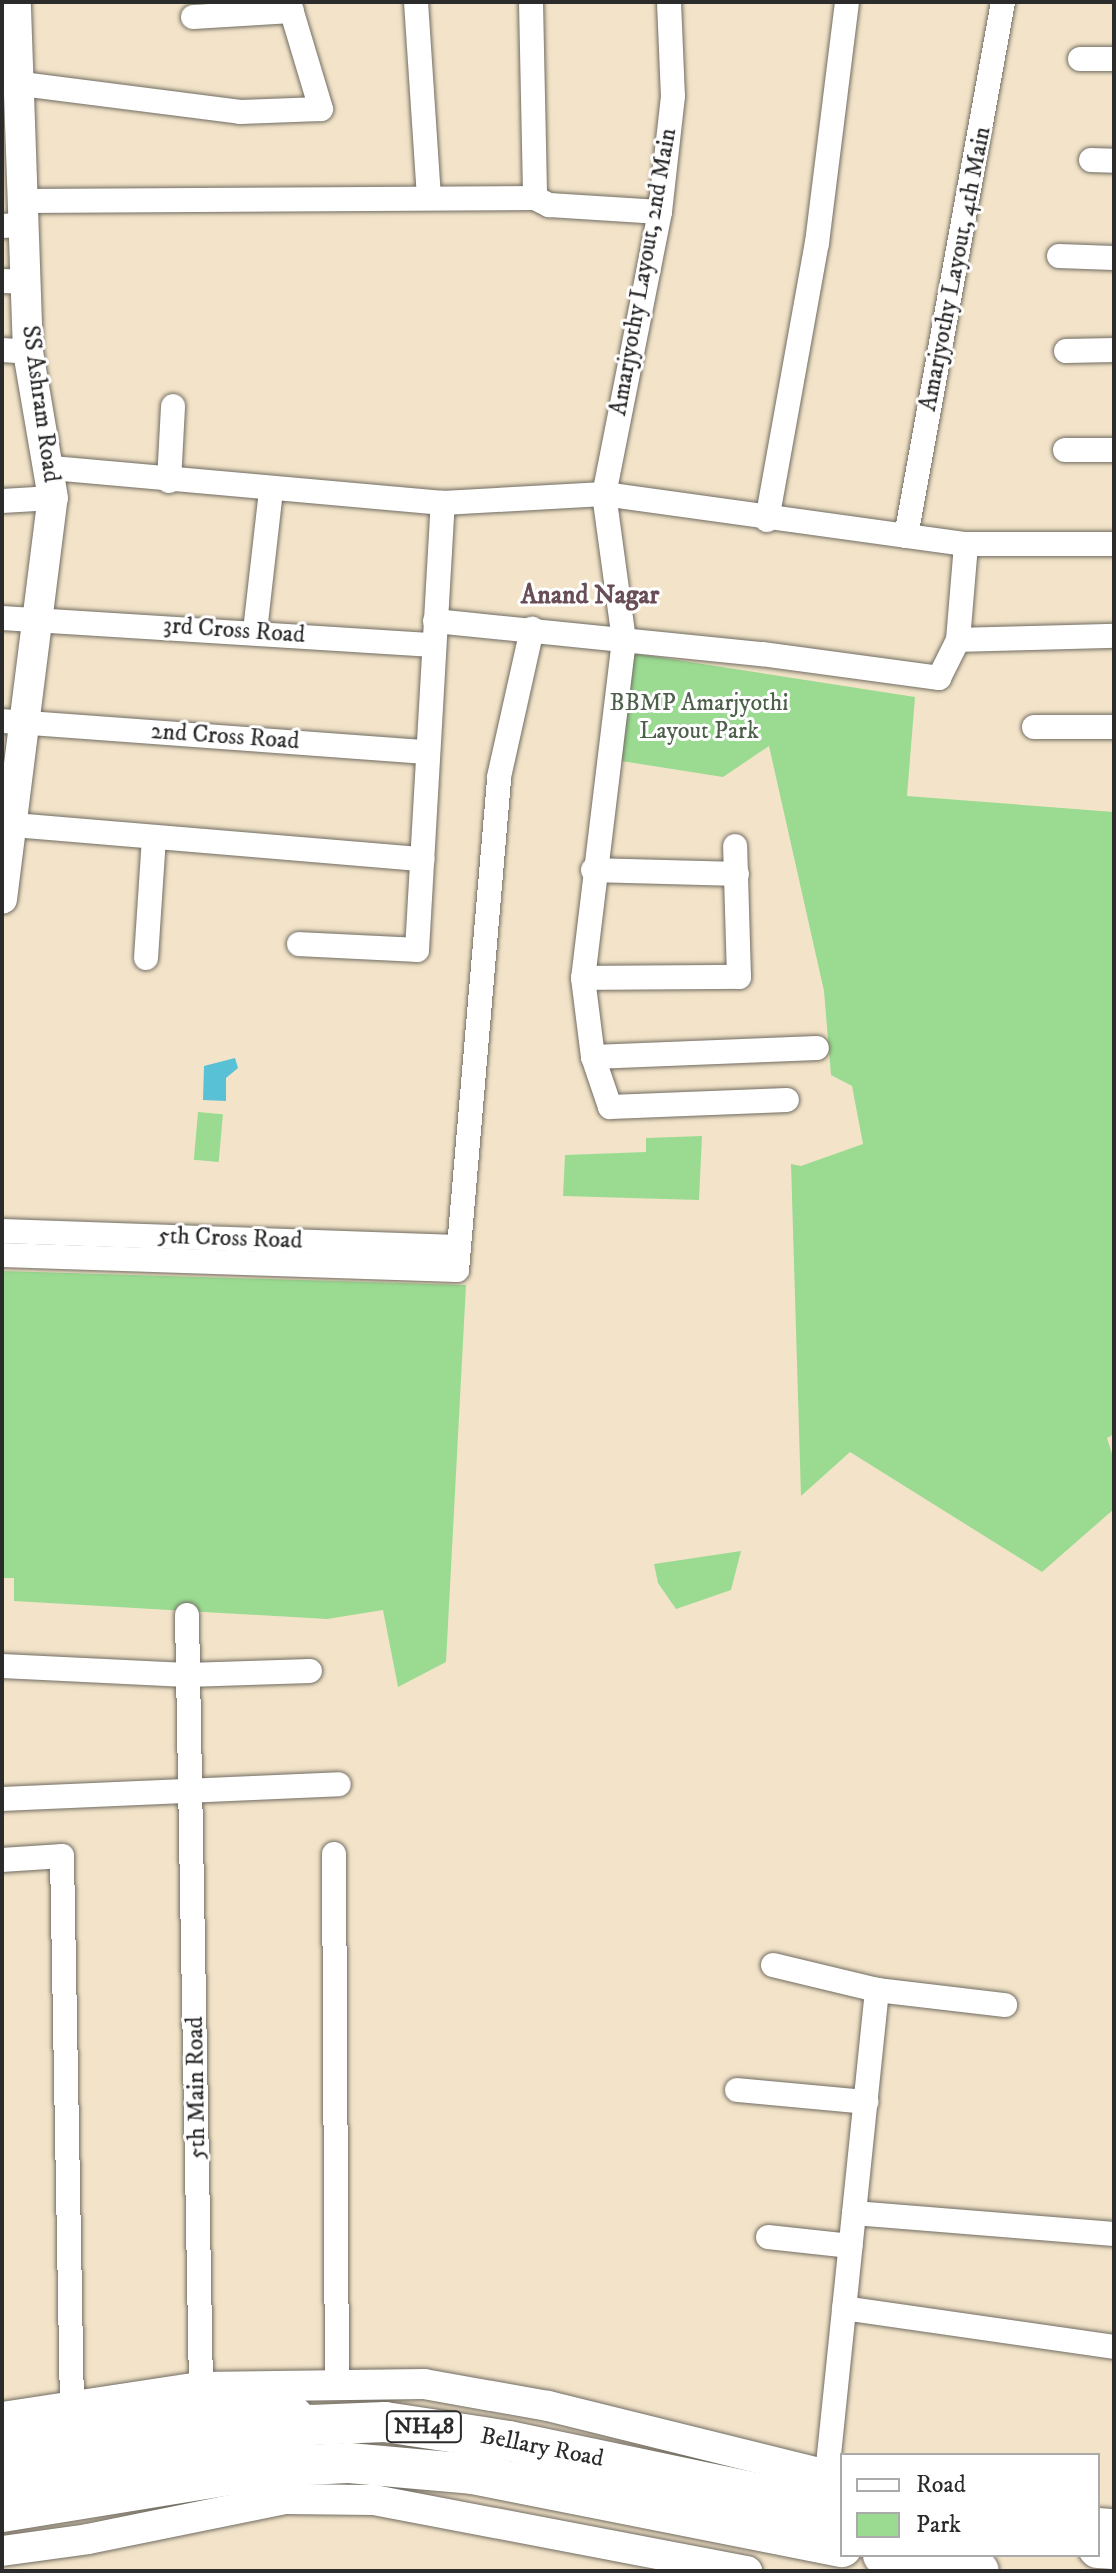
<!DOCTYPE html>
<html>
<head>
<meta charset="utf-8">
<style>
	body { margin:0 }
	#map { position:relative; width:1116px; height:2573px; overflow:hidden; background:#f3e4c9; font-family:"IM FELL DW Pica",serif }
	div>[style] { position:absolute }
	.green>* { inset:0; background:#9adb91; transform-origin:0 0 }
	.water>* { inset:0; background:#59c1d6 }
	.roads { filter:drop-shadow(0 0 2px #716c62) drop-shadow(0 0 2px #716c62) }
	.minor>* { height:24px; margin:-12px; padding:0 12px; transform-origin:12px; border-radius:12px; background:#fff }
	.tertiary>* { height:30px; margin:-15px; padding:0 15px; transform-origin:15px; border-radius:15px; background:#fff }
	.trunk>* { height:40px; margin:-20px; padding:0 20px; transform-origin:20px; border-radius:20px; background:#fff }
	span { translate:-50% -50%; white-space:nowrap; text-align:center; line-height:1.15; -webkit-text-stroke:6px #fff; paint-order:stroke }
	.shield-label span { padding:2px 6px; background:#fff; border:2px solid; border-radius:6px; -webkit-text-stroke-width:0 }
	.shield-label { font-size:22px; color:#2b2b2b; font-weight:700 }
	.street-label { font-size:24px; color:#2b2b2b }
	.park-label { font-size:24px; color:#4c604a }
	.neighbourhood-label { font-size:26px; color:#694e57; font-weight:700 }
	.frame { position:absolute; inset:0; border:4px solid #2b2b2b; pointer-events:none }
	.legend { position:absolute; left:840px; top:2453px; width:260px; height:104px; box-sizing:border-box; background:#fff; border:2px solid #aaa; margin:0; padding:10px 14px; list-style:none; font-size:24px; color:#2b2b2b }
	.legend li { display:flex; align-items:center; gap:16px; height:40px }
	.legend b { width:40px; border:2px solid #aaa }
</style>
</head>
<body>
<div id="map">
	<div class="green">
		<i style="clip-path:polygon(632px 653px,915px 697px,907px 796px,1114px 812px,1114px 1434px,1107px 1438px,1114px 1460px,1114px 1509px,1042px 1572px,850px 1452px,801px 1496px,791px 1164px,801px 1166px,863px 1144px,852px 1086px,831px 1075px,824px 991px,769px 746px,723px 777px,615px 760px)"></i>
		<i style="left:198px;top:1112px;width:25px;height:48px;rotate:5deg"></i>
		<i style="clip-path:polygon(702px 1136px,699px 1200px,563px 1196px,565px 1155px,646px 1152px,646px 1138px)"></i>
		<i style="clip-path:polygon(2px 1271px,466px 1285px,446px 1662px,398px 1687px,383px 1610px,327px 1619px,14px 1601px,14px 1578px,2px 1578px)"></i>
		<i style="clip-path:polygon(741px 1551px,731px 1590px,676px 1609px,658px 1583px,654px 1564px)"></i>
	</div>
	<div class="water">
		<i style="clip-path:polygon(235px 1058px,238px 1068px,226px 1078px,226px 1101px,203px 1100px,204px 1066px)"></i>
	</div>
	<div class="roads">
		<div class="minor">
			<i style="left:416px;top:2px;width:195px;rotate:86.2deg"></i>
			<i style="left:531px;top:2px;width:196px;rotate:88.8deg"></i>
			<i style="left:669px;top:2px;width:94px;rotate:87.6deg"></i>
			<i style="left:673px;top:96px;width:117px;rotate:96.4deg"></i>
			<i style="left:660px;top:212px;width:288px;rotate:101.2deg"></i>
			<i style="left:604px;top:494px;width:147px;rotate:82.2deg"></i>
			<i style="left:624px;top:640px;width:340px;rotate:96.9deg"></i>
			<i style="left:583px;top:978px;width:80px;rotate:82.8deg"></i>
			<i style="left:593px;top:1057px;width:53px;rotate:71.2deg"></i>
			<i style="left:610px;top:1107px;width:177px;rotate:-2.3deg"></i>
			<i style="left:193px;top:17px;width:99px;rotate:-3.5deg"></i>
			<i style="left:1080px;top:59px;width:34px"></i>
			<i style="left:22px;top:84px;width:220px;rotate:7.3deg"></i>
			<i style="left:240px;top:112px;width:81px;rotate:-2.1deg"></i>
			<i style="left:321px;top:109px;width:112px;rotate:-106.7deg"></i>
			<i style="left:1091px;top:160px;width:23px;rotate:2deg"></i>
			<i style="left:23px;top:201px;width:512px;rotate:-0.34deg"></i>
			<i style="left:535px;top:198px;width:16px;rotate:27deg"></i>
			<i style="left:549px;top:205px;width:111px;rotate:3.6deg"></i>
			<i style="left:2px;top:226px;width:22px;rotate:-3deg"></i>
			<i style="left:1059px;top:256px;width:55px;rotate:2.1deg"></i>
			<i style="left:2px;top:281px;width:24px;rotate:2deg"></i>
			<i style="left:2px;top:350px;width:26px;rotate:4deg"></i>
			<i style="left:1066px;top:351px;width:48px;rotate:-1.2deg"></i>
			<i style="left:1065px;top:450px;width:49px"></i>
			<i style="left:52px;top:468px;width:393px;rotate:5.1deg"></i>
			<i style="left:443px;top:503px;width:161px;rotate:-3.2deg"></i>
			<i style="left:604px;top:494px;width:365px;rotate:7.9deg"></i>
			<i style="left:966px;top:544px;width:148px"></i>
			<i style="left:169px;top:481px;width:75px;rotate:-86.9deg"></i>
			<i style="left:2px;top:501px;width:51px;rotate:-3.4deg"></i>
			<i style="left:767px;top:520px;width:281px;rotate:-79.8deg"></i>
			<i style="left:817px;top:243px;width:243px;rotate:-82.9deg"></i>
			<i style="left:906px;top:536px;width:543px;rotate:-79.7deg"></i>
			<i style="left:2px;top:618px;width:432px;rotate:3.6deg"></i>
			<i style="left:435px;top:621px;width:329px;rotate:5.8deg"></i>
			<i style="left:762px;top:654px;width:179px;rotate:7.7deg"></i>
			<i style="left:939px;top:678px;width:42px;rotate:-63.4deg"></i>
			<i style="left:958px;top:640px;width:96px;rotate:-85.2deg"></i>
			<i style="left:255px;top:631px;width:142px;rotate:-83.5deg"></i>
			<i style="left:958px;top:640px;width:156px;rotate:-1.5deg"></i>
			<i style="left:2px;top:721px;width:427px;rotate:4.2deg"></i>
			<i style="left:1034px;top:727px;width:80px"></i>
			<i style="left:2px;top:824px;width:422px;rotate:4.8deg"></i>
			<i style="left:593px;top:870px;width:144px;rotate:1.6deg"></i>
			<i style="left:299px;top:944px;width:118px;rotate:2.9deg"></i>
			<i style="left:417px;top:950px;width:448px;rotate:-86.7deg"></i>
			<i style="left:146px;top:958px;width:120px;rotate:-86.2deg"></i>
			<i style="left:583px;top:978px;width:156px;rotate:-0.4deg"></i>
			<i style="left:739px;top:977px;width:131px;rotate:-91.7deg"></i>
			<i style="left:593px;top:1057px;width:224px;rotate:-2.3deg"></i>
			<i style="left:2px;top:1231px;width:456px;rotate:2deg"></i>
			<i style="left:2px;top:1255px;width:455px;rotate:1.9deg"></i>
			<i style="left:457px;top:1270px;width:495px;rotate:-85.1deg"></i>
			<i style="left:499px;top:777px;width:152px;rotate:-77.4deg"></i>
			<i style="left:187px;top:1615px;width:772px;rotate:88.96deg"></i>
			<i style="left:2px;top:1666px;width:185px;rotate:2.8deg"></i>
			<i style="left:187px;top:1675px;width:123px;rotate:-1.9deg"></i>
			<i style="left:2px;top:1799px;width:337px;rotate:-2.5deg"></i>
			<i style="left:334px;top:1854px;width:529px;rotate:89.68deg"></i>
			<i style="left:2px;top:1860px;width:60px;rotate:-3.8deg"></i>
			<i style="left:62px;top:1856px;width:552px;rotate:88.96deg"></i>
			<i style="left:773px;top:1965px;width:107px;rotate:13.5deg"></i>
			<i style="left:877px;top:1990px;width:129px;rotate:6.7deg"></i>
			<i style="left:737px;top:2090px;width:130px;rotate:5.3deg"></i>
			<i style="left:854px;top:2213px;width:261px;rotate:4.6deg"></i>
			<i style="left:768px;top:2237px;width:83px;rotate:6.2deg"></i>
			<i style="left:844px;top:2308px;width:273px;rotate:8.2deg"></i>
			<i style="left:827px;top:2474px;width:487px;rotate:-84.1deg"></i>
		</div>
		<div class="tertiary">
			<i style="left:2px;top:899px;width:404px;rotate:-82.8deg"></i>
			<i style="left:53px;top:498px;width:148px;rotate:-99.7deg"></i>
			<i style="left:28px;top:352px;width:350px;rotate:-92deg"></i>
			<i style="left:2px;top:2417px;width:201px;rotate:-8.6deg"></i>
			<i style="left:201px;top:2387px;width:223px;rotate:-0.8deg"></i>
			<i style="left:424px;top:2384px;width:126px;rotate:10.1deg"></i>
			<i style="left:548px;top:2406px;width:303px;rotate:13.9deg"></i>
			<i style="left:1098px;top:2523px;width:16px;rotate:4deg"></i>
			<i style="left:2px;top:2551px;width:87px;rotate:-7.9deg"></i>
			<i style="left:88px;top:2539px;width:201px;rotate:-11.5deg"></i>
			<i style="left:285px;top:2499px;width:89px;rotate:0.6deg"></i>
			<i style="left:374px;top:2500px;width:380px;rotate:10.8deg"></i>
		</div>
		<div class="trunk">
			<i style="left:2px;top:2438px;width:267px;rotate:-7.3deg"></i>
			<i style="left:267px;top:2404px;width:29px;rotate:25deg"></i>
			<i style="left:2px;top:2477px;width:313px;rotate:-9.6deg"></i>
			<i style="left:311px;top:2425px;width:74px;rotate:-2.3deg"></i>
			<i style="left:385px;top:2422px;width:125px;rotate:8.7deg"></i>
			<i style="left:509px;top:2441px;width:340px;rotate:11.9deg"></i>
			<i style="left:2px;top:2512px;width:287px;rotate:-9.2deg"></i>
			<i style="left:285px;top:2466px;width:64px;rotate:-2.7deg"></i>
			<i style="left:349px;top:2463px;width:123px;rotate:5.1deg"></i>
			<i style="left:472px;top:2474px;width:377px;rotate:11.2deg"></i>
			<i style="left:1098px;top:2548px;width:16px;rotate:4deg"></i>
			<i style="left:883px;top:2555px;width:97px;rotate:9.5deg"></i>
		</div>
	</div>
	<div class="shield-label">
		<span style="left:424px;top:2427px">NH48</span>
	</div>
	<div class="street-label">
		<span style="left:956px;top:269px;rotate:-79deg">Amarjyothy Layout, 4th Main</span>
		<span style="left:644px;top:272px;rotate:-80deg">Amarjyothy Layout, 2nd Main</span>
		<span style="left:40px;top:404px;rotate:82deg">SS Ashram Road</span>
		<span style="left:234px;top:631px;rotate:4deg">3rd Cross Road</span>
		<span style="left:225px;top:737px;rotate:4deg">2nd Cross Road</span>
		<span style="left:230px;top:1239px;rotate:2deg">5th Cross Road</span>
		<span style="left:197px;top:2088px;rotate:-91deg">5th Main Road</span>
		<span style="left:542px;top:2448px;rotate:11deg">Bellary Road</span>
	</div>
	<div class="park-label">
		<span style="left:699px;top:718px">BBMP Amarjyothi<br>Layout Park</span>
	</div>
	<div class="neighbourhood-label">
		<span style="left:590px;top:596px">Anand Nagar</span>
	</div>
	<div class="frame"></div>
	<ul class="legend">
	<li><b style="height:10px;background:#fff"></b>Road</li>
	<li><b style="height:22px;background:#9adb91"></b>Park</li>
	</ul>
</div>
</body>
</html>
